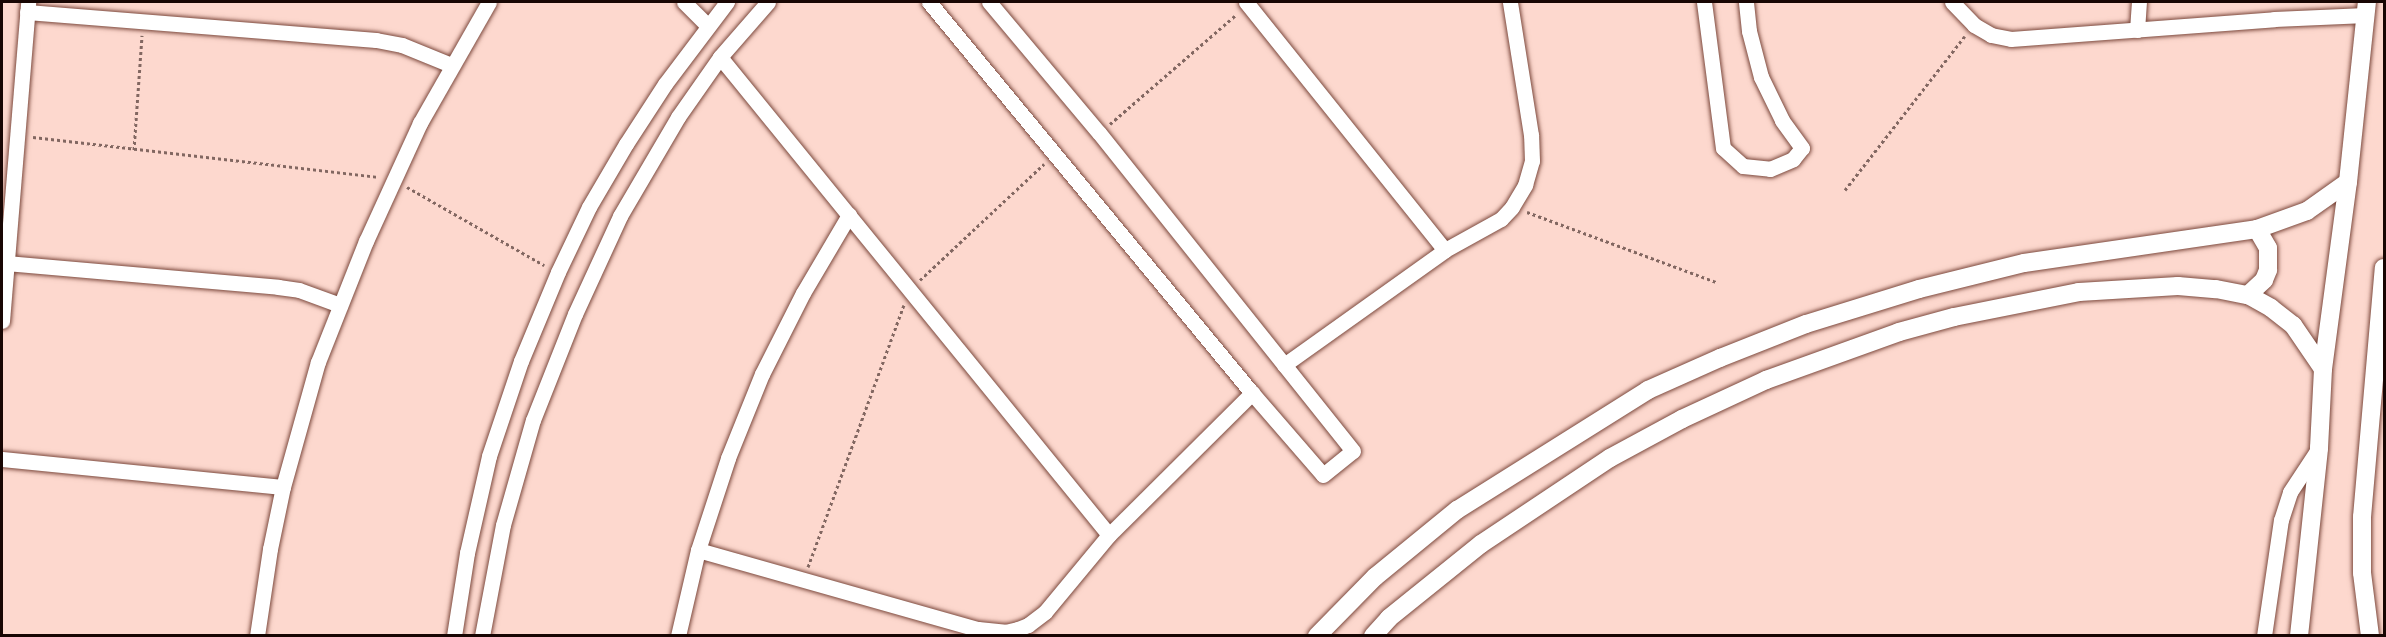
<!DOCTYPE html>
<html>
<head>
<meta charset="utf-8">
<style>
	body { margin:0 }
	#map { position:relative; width:2386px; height:637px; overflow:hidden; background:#fdd8ce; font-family:Jost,sans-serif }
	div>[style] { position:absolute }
	.path>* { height:3px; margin-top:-1.5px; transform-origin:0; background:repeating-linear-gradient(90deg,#826761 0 3px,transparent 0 6px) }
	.roads { filter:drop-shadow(0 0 2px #7c493d) drop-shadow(0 0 2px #7c493d) }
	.minor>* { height:15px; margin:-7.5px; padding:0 7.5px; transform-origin:7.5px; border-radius:7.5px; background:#fff }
	.tertiary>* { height:18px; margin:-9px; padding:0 9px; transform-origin:9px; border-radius:9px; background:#fff }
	span { translate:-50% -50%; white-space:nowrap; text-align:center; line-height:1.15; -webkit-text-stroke:5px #fff; paint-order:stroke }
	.frame { position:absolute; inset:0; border:3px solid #180603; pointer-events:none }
</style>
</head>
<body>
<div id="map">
	<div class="path">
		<i style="left:1110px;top:124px;width:167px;rotate:-40.9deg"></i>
		<i style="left:33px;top:137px;width:347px;rotate:6.6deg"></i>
		<i style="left:134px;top:150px;width:115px;rotate:-86deg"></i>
		<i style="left:407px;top:187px;width:158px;rotate:29.7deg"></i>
		<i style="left:1845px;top:190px;width:195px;rotate:-52.1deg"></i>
		<i style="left:1527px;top:212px;width:202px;rotate:20.3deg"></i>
		<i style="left:920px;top:280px;width:170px;rotate:-43.1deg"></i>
		<i style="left:808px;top:567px;width:279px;rotate:-69.9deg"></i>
	</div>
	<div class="roads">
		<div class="minor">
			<i style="left:684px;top:2px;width:33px;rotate:45deg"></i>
			<i style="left:929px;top:2px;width:507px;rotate:50.44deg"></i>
			<i style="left:1252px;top:393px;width:108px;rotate:49.1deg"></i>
			<i style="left:1323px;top:475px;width:38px;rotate:-39deg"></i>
			<i style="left:1353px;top:451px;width:407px;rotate:-128.6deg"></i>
			<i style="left:1099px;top:133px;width:171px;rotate:-130deg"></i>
			<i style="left:1246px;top:2px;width:318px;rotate:51.3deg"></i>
			<i style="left:1704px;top:2px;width:147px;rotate:82.6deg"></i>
			<i style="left:1723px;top:148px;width:27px;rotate:42deg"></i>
			<i style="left:1743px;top:166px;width:27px;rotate:6deg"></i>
			<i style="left:1770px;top:169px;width:25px;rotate:-23deg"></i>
			<i style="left:1793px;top:159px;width:14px;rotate:-51deg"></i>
			<i style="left:1802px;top:148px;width:34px;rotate:-126deg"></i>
			<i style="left:1782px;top:120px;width:48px;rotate:-116deg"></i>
			<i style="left:1761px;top:77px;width:48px;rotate:-104.6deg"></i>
			<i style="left:1749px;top:31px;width:29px;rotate:-96deg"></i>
			<i style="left:1952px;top:2px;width:32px;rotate:46deg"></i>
			<i style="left:1974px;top:25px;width:20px;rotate:30deg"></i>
			<i style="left:1991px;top:35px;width:20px;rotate:11deg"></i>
			<i style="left:2011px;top:39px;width:264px;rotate:-4.3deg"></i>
			<i style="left:2274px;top:19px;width:92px;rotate:-2.5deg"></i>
			<i style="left:27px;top:12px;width:350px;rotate:4.6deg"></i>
			<i style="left:376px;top:40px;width:26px;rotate:11deg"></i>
			<i style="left:402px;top:45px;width:53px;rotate:22.2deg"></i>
			<i style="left:2137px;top:30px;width:28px;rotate:-86deg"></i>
			<i style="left:720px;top:57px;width:616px;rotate:50.86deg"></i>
			<i style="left:6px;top:263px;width:273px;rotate:5deg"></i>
			<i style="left:278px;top:287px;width:21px;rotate:8deg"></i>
			<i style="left:299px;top:290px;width:44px;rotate:20.1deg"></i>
			<i style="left:2px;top:321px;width:320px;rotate:-85.3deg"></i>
			<i style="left:1284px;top:365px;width:198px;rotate:-35.5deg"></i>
			<i style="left:1445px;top:250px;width:64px;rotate:-29deg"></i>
			<i style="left:1501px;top:219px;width:16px;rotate:-47deg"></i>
			<i style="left:1512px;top:207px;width:26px;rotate:-59deg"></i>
			<i style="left:1525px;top:185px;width:25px;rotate:-74deg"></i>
			<i style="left:1532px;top:161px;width:26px;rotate:-92deg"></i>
			<i style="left:1531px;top:135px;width:135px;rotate:-99deg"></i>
			<i style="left:2px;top:459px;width:282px;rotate:5.7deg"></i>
			<i style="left:698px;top:550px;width:291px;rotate:15.8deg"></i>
			<i style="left:978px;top:629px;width:27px;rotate:6deg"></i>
			<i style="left:1005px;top:632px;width:13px;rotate:-13deg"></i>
			<i style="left:1018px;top:629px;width:11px;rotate:-22deg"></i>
			<i style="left:1028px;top:625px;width:21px;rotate:-37deg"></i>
			<i style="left:1045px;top:612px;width:100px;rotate:-50.3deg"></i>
			<i style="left:1109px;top:535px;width:202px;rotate:-44.8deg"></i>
			<i style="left:257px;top:636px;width:88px;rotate:-81.5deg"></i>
			<i style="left:270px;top:549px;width:63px;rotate:-78.2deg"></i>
			<i style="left:283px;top:487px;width:130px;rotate:-74.4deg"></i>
			<i style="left:318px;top:362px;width:130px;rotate:-68.4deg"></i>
			<i style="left:366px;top:241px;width:130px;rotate:-65.4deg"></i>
			<i style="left:420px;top:123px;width:139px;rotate:-60.3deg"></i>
			<i style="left:454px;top:636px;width:84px;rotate:-81.1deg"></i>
			<i style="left:467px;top:553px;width:99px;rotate:-77.2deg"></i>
			<i style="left:489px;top:456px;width:100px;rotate:-71.4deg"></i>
			<i style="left:521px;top:361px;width:96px;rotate:-67.4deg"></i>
			<i style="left:558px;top:272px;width:72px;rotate:-64.5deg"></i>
			<i style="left:589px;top:207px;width:73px;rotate:-59.6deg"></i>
			<i style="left:626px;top:144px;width:72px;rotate:-57deg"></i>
			<i style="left:665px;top:84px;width:103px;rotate:-52.9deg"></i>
			<i style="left:482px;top:636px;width:113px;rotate:-79.3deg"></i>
			<i style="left:503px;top:525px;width:109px;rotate:-74.1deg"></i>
			<i style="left:533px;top:420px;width:114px;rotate:-68.4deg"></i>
			<i style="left:575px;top:314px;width:108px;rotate:-65.3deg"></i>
			<i style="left:620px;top:216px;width:115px;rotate:-59.6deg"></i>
			<i style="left:678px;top:117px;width:73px;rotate:-55deg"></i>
			<i style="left:720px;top:57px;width:73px;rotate:-48.9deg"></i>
			<i style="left:678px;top:636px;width:88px;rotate:-76.9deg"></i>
			<i style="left:698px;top:550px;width:97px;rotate:-71.9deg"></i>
			<i style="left:728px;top:458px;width:91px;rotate:-68deg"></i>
			<i style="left:762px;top:374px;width:91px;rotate:-63.2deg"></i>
			<i style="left:803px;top:293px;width:91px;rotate:-59.5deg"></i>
			<i style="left:2264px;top:636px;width:117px;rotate:-81.7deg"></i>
			<i style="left:2281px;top:520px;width:29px;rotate:-72deg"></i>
			<i style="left:2290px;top:492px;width:53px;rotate:-56.6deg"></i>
		</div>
		<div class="tertiary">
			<i style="left:2248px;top:295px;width:22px;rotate:-43deg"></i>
			<i style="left:2264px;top:280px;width:11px;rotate:-68deg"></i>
			<i style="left:2268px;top:270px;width:22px;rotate:-90deg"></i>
			<i style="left:2268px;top:248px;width:22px;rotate:-120deg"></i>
			<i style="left:1317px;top:636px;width:83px;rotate:-45.5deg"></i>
			<i style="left:1375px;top:577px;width:106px;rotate:-39.3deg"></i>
			<i style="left:1457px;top:510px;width:226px;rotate:-32.1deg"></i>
			<i style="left:1648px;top:390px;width:79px;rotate:-24deg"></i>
			<i style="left:1720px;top:358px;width:92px;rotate:-21.6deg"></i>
			<i style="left:1806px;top:324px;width:118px;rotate:-17.2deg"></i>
			<i style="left:1919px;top:289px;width:108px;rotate:-13.9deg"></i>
			<i style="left:2024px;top:263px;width:235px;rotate:-8.3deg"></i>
			<i style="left:2257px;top:229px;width:53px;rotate:-19.8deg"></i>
			<i style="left:2307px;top:211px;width:50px;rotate:-35.3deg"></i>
			<i style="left:1373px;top:636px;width:24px;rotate:-48deg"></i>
			<i style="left:1389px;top:618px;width:118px;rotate:-38.8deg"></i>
			<i style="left:1481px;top:544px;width:155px;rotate:-33.7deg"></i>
			<i style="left:1610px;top:458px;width:82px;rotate:-28.4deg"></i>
			<i style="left:1682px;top:419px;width:93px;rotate:-24.9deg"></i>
			<i style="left:1766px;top:380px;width:141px;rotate:-19.8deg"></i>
			<i style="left:1899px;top:332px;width:57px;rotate:-15.3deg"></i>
			<i style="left:1954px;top:317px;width:127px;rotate:-11.3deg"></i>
			<i style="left:2079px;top:292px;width:99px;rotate:-3.5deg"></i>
			<i style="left:2178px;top:286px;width:38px;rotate:5deg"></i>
			<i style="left:2216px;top:289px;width:33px;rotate:11deg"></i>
			<i style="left:2248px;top:295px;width:26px;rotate:29deg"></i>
			<i style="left:2271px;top:308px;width:28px;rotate:38deg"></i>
			<i style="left:2293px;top:325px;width:53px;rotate:55.7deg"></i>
			<i style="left:2299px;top:636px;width:189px;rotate:-83.9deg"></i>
			<i style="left:2319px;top:448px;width:79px;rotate:-87.1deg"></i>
			<i style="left:2323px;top:369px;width:189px;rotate:-82.4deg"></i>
			<i style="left:2348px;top:182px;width:181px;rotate:-84deg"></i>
			<i style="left:2370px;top:636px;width:64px;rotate:-97.2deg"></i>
			<i style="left:2362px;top:573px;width:56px;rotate:-90deg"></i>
			<i style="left:2362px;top:517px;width:250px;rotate:-85deg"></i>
		</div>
	</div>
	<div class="frame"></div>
</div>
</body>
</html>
